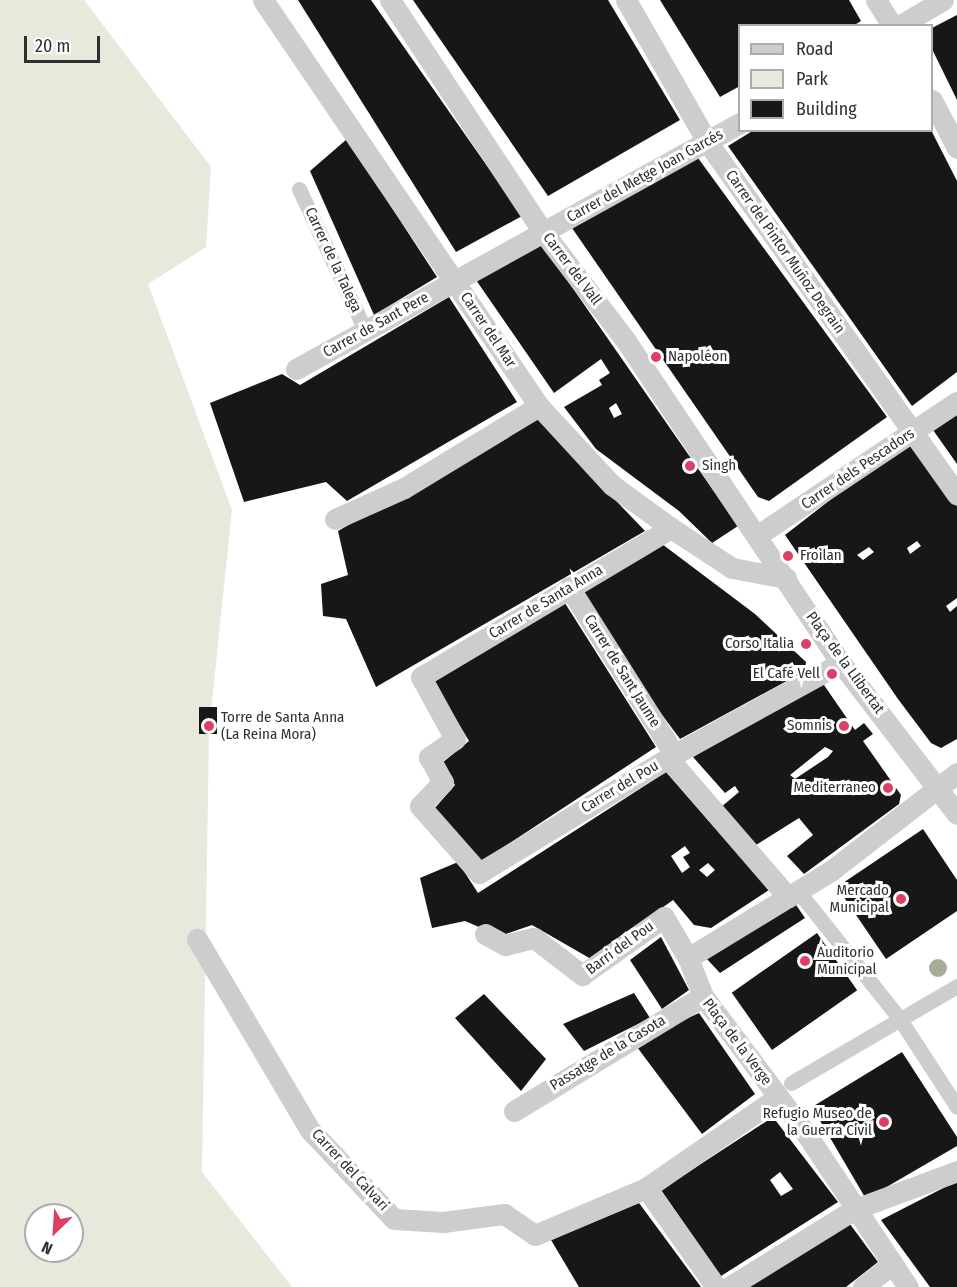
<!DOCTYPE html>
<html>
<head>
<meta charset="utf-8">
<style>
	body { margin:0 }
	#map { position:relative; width:957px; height:1287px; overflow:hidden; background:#fff; font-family:"Fira Sans Condensed",sans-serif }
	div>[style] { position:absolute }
	.green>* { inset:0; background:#e6e9dc }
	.building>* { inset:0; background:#171717; transform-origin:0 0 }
	.pedestrian>* { height:15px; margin:-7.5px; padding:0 7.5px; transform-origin:7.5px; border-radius:7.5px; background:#cdcdcd }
	.minor>* { height:21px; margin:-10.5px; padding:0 10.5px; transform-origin:10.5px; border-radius:10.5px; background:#cdcdcd }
	.trees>* { width:18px; height:18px; margin:-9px; border-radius:50%; background:#a5ad96 }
	.dots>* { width:16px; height:16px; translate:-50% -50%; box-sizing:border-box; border:3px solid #fff; border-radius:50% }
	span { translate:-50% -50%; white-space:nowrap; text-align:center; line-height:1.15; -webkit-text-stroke:6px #fff; paint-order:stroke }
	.street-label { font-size:15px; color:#303030 }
	.poi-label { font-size:15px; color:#303030 }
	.left { translate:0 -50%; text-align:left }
	.right { translate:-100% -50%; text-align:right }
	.legend { position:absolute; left:738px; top:24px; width:195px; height:108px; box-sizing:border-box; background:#fff; border:2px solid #acacac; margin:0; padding:8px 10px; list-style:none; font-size:18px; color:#303030 }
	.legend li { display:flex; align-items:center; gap:12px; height:30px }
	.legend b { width:30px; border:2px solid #acacac }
	.north { position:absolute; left:24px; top:1203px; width:60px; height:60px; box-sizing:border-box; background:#fff; border:2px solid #acacac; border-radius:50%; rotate:205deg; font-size:16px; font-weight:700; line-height:24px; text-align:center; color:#303030 }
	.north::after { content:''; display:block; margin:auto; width:21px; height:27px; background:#dc3e65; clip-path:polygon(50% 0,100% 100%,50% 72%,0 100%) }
	.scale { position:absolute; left:24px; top:36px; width:76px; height:27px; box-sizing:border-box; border:3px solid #303030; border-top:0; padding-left:8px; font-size:18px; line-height:21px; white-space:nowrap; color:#303030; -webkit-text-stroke:4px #fff; paint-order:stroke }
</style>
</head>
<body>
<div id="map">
	<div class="green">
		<i style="clip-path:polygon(evenodd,0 0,84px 0,211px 167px,206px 247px,148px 284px,232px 510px,209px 730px,202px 1172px,292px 1287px,0 1287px,0 0,36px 1215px,72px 1215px,72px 1251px,36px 1251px,36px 1215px)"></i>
	</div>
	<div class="building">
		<i style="clip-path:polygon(298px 0,371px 0,522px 216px,456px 252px)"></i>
		<i style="clip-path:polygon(413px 0,608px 0,680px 120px,548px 196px)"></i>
		<i style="clip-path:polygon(660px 0,849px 0,861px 21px,853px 26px,740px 26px,740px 86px,720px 97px)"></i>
		<i style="clip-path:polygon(957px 15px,957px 100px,932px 49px,932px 28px)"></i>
		<i style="clip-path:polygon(754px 130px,931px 130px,957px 181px,957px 372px,912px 406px,728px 146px)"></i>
		<i style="clip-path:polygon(347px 139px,437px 277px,374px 315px,310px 171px)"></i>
		<i style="clip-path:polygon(698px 158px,887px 417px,769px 501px,758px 497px,572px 228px)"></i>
		<i style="clip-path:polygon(evenodd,540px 241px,738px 526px,712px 543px,679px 511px,596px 449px,564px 407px,602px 385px,599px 380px,610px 373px,601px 359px,554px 393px,476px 280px,540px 241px,616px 403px,622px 414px,614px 418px,609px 408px,616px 403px)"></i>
		<i style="clip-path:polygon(449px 297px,517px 402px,347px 501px,326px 482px,244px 502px,210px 403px,282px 374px,300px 385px)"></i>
		<i style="clip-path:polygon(957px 415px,957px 464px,933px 430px)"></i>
		<i style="clip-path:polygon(536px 417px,645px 531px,376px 687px,346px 619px,323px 616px,321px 584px,348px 575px,338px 531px)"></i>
		<i style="clip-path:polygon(evenodd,906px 441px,957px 505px,957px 598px,946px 606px,950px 612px,957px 606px,957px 739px,941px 748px,931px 743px,898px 699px,785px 535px,906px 441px,917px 541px,921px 546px,910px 554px,907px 548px,917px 541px,906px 441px,869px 547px,874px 552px,863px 560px,857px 555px,869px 547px)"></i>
		<i style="clip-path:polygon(662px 544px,755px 614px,806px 662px,805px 671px,680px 739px,574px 596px)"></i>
		<i style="clip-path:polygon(563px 600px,656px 747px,481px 862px,434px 809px,455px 785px,442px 763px,469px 741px,432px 679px)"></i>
		<i style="clip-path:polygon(evenodd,817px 684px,824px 685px,855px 730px,864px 723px,873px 734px,863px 741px,901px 795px,899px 804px,804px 874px,787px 856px,813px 835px,799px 818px,756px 845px,720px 808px,739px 792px,735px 786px,725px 793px,693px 757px,817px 684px,825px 747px,833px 751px,828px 757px,795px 779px,790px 775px,825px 747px)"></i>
		<i style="left:199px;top:707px;width:18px;height:27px"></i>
		<i style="clip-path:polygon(evenodd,666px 772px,769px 890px,711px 928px,694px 925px,673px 900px,591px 959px,532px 925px,500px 936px,465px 921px,432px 928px,420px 878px,458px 862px,478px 893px,666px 772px,685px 846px,690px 853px,683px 857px,690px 867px,682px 873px,671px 856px,685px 846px,666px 772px,708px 863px,715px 870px,707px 877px,699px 870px,708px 863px)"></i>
		<i style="clip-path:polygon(923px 829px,957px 880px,957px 911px,886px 959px,837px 887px)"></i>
		<i style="clip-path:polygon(794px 902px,805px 918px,720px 973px,705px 957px)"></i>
		<i style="left:817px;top:933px;width:70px;height:104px;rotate:55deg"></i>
		<i style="clip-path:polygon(661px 937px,689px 990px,662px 1009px,630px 960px)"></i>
		<i style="clip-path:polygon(634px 993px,650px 1018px,584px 1051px,563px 1024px)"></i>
		<i style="clip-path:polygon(484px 994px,546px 1059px,521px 1091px,455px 1018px)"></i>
		<i style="clip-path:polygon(699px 1013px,755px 1094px,702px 1134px,634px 1043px)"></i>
		<i style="clip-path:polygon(902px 1052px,957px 1137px,957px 1146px,866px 1199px,812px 1107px)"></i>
		<i style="clip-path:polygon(evenodd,773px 1117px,838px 1202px,721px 1276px,661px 1190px,773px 1117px,780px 1172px,793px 1189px,781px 1196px,770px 1180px,780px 1172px)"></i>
		<i style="clip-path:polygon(957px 1181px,957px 1287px,930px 1287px,881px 1220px)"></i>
		<i style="clip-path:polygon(639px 1203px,701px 1287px,579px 1287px,551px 1240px)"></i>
		<i style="clip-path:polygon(844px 1216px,878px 1262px,846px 1287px,746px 1287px)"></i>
	</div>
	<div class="pedestrian">
		<i style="left:299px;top:189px;width:158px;rotate:64.9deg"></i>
		<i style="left:798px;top:891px;width:162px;rotate:51.5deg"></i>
		<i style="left:899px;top:1018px;width:106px;rotate:56.9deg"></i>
		<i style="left:791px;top:1083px;width:192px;rotate:-30.3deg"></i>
	</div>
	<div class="minor">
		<i style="left:263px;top:0;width:491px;rotate:55.8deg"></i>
		<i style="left:539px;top:406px;width:108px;rotate:47.3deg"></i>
		<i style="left:612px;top:485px;width:73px;rotate:36.1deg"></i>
		<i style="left:671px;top:528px;width:73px;rotate:33.3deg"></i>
		<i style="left:732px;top:568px;width:55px;rotate:10.5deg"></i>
		<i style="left:390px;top:0;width:278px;rotate:56.6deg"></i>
		<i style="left:543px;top:232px;width:137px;rotate:52.7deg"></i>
		<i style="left:626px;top:341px;width:387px;rotate:56.3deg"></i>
		<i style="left:841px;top:663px;width:190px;rotate:52.5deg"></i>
		<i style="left:626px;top:0;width:165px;rotate:60.2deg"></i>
		<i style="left:708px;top:143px;width:431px;rotate:54.7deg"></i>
		<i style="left:876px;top:0;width:31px;rotate:58deg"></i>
		<i style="left:899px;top:26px;width:51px;rotate:-30.6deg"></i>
		<i style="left:932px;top:100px;width:54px;rotate:62.5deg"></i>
		<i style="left:296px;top:369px;width:508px;rotate:-28.99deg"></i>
		<i style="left:335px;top:519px;width:76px;rotate:-24.2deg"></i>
		<i style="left:404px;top:488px;width:158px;rotate:-31.3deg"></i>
		<i style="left:671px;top:528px;width:291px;rotate:149.2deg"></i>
		<i style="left:421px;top:677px;width:71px;rotate:61.3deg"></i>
		<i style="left:455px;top:739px;width:32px;rotate:145deg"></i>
		<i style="left:429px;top:757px;width:29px;rotate:61deg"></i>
		<i style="left:443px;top:782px;width:33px;rotate:134deg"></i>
		<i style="left:420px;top:806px;width:89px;rotate:48.6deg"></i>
		<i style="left:479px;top:873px;width:221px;rotate:-31.3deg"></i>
		<i style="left:668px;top:758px;width:197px;rotate:-28.8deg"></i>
		<i style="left:758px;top:535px;width:239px;rotate:-33.8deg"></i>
		<i style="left:569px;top:587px;width:199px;rotate:57.8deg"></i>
		<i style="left:668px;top:758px;width:184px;rotate:49.2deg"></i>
		<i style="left:485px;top:934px;width:23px;rotate:29deg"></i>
		<i style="left:505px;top:945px;width:30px;rotate:-14deg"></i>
		<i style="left:534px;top:938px;width:61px;rotate:37.6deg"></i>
		<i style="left:582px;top:975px;width:100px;rotate:-35.3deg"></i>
		<i style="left:664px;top:917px;width:48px;rotate:59.7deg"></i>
		<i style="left:688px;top:958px;width:41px;rotate:68.5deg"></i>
		<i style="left:703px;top:996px;width:174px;rotate:53.2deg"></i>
		<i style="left:807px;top:1135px;width:182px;rotate:56.4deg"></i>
		<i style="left:197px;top:939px;width:222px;rotate:59.4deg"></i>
		<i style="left:310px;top:1130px;width:122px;rotate:46.7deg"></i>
		<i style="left:394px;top:1219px;width:49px;rotate:3.5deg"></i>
		<i style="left:443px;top:1222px;width:62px;rotate:-7.5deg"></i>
		<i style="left:504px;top:1214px;width:37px;rotate:34deg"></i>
		<i style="left:535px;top:1235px;width:121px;rotate:-22.9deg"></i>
		<i style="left:646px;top:1188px;width:160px;rotate:-34.6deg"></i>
		<i style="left:688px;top:958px;width:169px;rotate:-31.4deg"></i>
		<i style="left:832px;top:870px;width:158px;rotate:-37.8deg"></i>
		<i style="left:514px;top:1111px;width:221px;rotate:-31.3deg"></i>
		<i style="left:646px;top:1188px;width:121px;rotate:54.7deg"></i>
		<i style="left:729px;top:1287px;width:148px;rotate:-31.8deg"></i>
		<i style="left:855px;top:1209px;width:109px;rotate:-20.4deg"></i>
		<i style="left:863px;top:1287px;width:37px;rotate:-38deg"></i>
	</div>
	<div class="trees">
		<i style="left:938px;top:968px"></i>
	</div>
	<div class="dots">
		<i style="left:656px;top:357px;background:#dc3e65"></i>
		<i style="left:690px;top:466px;background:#dc3e65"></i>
		<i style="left:788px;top:556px;background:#dc3e65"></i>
		<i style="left:806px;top:644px;background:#dc3e65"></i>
		<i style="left:832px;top:674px;background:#dc3e65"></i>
		<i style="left:209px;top:726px;background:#dc3e65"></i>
		<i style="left:844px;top:726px;background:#dc3e65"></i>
		<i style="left:888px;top:788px;background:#dc3e65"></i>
		<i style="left:901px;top:899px;background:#dc3e65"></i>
		<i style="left:805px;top:961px;background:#dc3e65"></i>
		<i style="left:884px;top:1122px;background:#dc3e65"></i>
	</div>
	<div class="street-label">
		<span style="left:645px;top:176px;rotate:-29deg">Carrer del Metge Joan Garcés</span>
		<span style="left:785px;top:252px;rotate:55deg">Carrer del Pintor Muñoz Degrain</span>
		<span style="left:333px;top:260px;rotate:65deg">Carrer de la Talega</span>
		<span style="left:572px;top:269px;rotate:53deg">Carrer del Vall</span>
		<span style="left:376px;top:325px;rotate:-29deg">Carrer de Sant Pere</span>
		<span style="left:488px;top:330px;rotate:56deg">Carrer del Mar</span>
		<span style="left:858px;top:469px;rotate:-34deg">Carrer dels Pescadors</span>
		<span style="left:546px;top:602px;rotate:-31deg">Carrer de Santa Anna</span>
		<span style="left:845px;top:663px;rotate:54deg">Plaça de la Llibertat</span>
		<span style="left:622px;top:671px;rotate:58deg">Carrer de Sant Jaume</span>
		<span style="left:620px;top:787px;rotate:-31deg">Carrer del Pou</span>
		<span style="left:620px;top:948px;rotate:-36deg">Barri del Pou</span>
		<span style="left:737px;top:1042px;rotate:53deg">Plaça de la Verge</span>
		<span style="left:608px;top:1053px;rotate:-31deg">Passatge de la Casota</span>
		<span style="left:350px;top:1170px;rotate:47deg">Carrer del Calvari</span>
	</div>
	<div class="poi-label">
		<span class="left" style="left:668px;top:357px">Napoléon</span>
		<span class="left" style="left:702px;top:466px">Singh</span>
		<span class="left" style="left:800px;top:556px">Froilan</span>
		<span class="right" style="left:794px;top:644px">Corso Italia</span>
		<span class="right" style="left:820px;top:674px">El Café Vell</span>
		<span class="left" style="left:221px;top:726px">Torre de Santa Anna<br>(La Reina Mora)</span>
		<span class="right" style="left:832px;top:726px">Somnis</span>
		<span class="right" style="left:876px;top:788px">Mediterraneo</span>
		<span class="right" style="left:889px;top:899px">Mercado<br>Municipal</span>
		<span class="left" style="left:817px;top:961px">Auditorio<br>Municipal</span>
		<span class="right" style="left:872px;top:1122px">Refugio Museo de<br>la Guerra Civil</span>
	</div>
	<ul class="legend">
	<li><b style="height:8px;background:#cdcdcd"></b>Road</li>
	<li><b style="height:16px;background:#e6e9dc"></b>Park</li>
	<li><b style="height:16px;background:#171717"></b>Building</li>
	</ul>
	<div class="north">N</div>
	<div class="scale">20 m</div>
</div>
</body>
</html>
